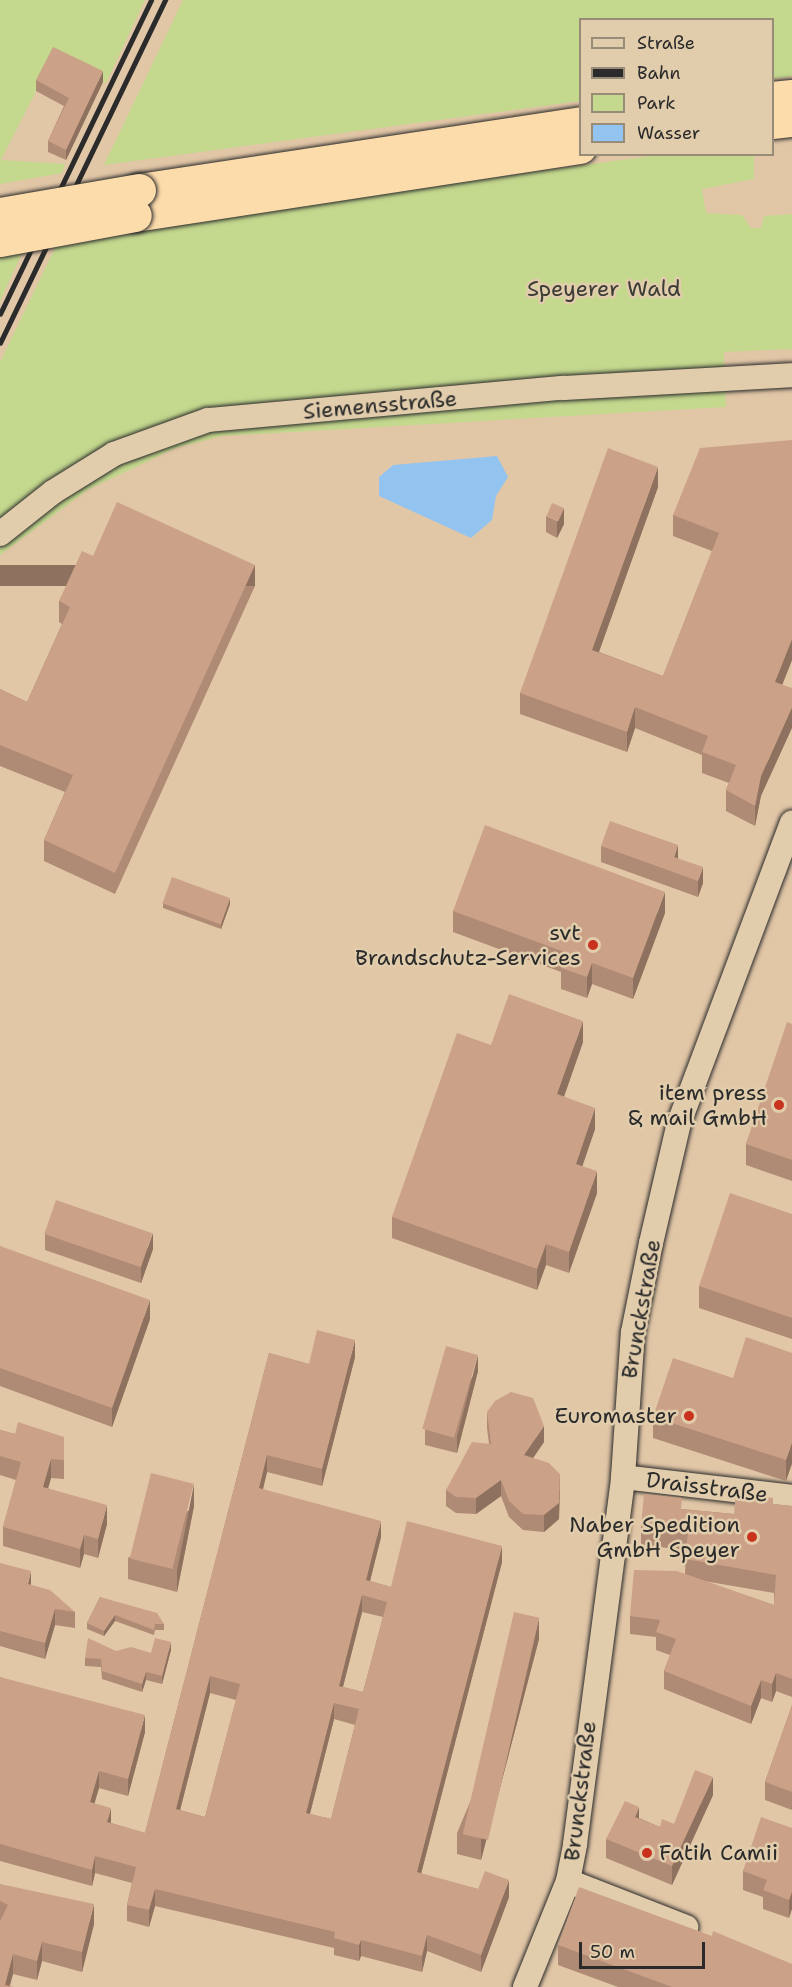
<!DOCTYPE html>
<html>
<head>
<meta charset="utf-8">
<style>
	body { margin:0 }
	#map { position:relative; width:792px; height:1987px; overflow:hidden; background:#e2c7a7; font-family:"Shantell Sans",sans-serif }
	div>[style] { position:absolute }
	.green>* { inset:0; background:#c4d88e }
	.water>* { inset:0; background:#93c4ef }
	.roads { filter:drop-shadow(0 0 2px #2b2b2b) drop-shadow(0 0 2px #2b2b2b) }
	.minor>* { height:24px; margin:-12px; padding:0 12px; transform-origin:12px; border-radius:12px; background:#e1ccab }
	.highway>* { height:33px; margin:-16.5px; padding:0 16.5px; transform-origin:16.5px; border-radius:16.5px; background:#fddcac }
	.rail>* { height:4.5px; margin:-2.25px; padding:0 2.25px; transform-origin:2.25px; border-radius:2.25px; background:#2b2b2b }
	.bridges { filter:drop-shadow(0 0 2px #2b2b2b) drop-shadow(0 0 2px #2b2b2b) }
	.highway-bridge>* { height:33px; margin:-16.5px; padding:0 16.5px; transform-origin:16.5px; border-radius:16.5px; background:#fddcac }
	.wall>* { inset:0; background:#af8a74 }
	.shaded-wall>* { inset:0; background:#8e715e; transform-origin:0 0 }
	.building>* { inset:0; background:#cba187; transform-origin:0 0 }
	.dots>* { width:16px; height:16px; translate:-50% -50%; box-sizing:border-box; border:3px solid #e1ccab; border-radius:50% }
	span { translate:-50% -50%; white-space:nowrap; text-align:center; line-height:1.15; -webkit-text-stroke:5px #e1ccab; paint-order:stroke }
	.park-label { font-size:22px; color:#3a3c35 }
	.street-label { font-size:22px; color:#2b2b2b }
	.poi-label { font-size:22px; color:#2b2b2b }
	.right { translate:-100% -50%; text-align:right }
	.left { translate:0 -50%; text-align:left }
	.legend { position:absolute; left:579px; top:18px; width:195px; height:138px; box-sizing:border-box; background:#e1ccab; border:2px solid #988c78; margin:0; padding:8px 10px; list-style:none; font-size:18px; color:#2b2b2b }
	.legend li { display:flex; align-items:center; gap:12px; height:30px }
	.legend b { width:30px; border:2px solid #988c78 }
	.scale { position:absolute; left:579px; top:1942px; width:126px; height:27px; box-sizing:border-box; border:3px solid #2b2b2b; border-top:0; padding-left:8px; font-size:18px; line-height:21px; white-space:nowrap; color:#2b2b2b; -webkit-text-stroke:4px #e1ccab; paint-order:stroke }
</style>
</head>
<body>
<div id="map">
	<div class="green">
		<i style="clip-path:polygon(0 0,145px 0,106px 83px,53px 58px,1px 160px,65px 164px,62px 173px,0 184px)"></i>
		<i style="clip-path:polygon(183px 0,792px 0,792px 76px,773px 79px,772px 20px,580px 20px,580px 101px,104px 165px)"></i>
		<i style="clip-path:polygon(666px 154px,754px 155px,754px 179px,702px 189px,706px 213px,742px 215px,751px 228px,761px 228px,764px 216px,792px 214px,792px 349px,724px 352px,726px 407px,222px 436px,176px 448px,89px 489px,0 555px,0 362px,58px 242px,199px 217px)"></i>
		<i style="clip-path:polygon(24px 249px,0 301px,0 253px)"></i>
	</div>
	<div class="water">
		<i style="clip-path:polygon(497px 456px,508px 477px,496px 496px,492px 520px,471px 538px,379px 496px,379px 477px,393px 465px)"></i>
	</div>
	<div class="roads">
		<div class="minor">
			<i style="left:0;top:534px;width:68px;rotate:-38.4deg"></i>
			<i style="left:53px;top:492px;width:72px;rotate:-31.9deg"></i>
			<i style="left:114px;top:454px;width:100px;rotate:-19.9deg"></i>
			<i style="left:208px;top:420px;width:356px;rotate:-5.2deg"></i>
			<i style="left:563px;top:388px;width:229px;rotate:-3.2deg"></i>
			<i style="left:623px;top:1477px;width:170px;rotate:6.7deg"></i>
			<i style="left:568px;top:1881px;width:127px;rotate:21.3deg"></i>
			<i style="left:525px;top:1987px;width:114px;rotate:-67.9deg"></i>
			<i style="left:568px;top:1881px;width:38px;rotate:-79deg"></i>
			<i style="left:575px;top:1844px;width:370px;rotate:-82.5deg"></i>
			<i style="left:623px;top:1477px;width:145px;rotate:-86.1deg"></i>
			<i style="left:633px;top:1332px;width:91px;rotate:-78.6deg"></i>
			<i style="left:651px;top:1243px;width:123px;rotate:-76.9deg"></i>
			<i style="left:679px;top:1123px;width:321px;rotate:-69.4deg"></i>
		</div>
		<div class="highway">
			<i style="left:772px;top:98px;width:20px;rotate:-6deg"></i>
			<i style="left:772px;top:122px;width:20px;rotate:-6deg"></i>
			<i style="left:139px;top:190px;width:446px;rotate:-8.6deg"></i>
			<i style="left:135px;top:215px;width:450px;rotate:-8.7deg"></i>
		</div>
	</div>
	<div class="rail">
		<i style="left:0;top:314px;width:348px;rotate:-64.3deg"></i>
		<i style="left:0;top:343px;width:381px;rotate:-64.3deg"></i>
	</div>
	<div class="bridges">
		<div class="highway-bridge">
			<i style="left:0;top:214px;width:141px;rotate:-9.8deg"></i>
			<i style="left:0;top:240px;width:137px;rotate:-10.5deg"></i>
		</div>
	</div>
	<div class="wall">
		<i style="clip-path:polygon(36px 80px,103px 82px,66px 160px,48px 152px,48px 141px,64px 106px,36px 91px)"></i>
		<i style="clip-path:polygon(792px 440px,792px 660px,782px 685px,755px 826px,726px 811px,726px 790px,729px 783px,702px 773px,702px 755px,635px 728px,627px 752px,520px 714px,520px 693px,658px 487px,599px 652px,663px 676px,712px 551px,673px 536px,673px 515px)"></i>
		<i style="clip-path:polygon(546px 516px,564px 524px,557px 538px,546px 532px)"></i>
		<i style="clip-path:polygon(93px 556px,255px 586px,115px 894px,44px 861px,44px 840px,65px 792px,0 766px,0 689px,27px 702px,62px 624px,59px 622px,59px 601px)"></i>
		<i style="clip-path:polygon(601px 846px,678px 859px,703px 883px,698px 897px,601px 862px)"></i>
		<i style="clip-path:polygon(163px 903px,230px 904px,221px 929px,163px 908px)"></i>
		<i style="clip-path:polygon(453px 911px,665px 913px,633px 999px,592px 984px,587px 998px,561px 989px,561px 972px,453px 932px)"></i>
		<i style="clip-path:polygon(792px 1024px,792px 1181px,746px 1165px,746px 1144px)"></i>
		<i style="clip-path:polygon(583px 1042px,564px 1097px,595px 1129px,582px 1166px,597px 1193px,569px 1273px,546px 1265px,537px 1290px,392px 1238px,392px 1217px,491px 1045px)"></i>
		<i style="clip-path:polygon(792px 1214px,792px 1339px,699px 1308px,699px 1286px)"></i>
		<i style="clip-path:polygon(45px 1234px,153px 1249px,141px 1283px,45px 1250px)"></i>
		<i style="clip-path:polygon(0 1246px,150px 1319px,112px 1427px,0 1386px)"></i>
		<i style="clip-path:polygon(evenodd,269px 1353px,309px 1364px,355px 1357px,322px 1486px,267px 1472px,263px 1489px,381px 1537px,370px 1581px,391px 1587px,502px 1562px,421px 1874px,478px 1889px,509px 1897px,481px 1972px,427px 1951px,422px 1972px,361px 1956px,359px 1961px,334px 1955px,334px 1948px,155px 1906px,149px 1927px,127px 1921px,127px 1905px,132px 1883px,95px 1873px,92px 1886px,0 1861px,0 1677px,145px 1732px,128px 1796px,99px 1788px,94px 1803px,111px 1823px,145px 1833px,269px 1353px,362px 1612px,383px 1617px,363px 1692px,343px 1687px,362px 1612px,269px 1353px,210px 1693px,236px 1700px,205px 1817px,180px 1810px,210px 1693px,269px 1353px,334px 1719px,355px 1725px,331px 1819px,310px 1814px,334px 1719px)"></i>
		<i style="clip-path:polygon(792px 1353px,786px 1481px,653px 1438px,653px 1417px,733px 1378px)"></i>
		<i style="clip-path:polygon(478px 1371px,457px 1453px,425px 1445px,425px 1429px)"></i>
		<i style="clip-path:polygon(487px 1412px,544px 1442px,533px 1458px,560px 1490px,559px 1519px,544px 1532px,523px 1530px,509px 1517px,501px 1496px,476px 1514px,456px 1513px,446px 1506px,446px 1490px,489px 1444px,487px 1428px)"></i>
		<i style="clip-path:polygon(0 1430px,15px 1434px,64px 1437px,64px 1479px,51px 1478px,48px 1488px,107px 1524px,98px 1558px,84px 1554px,80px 1568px,3px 1546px,3px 1527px,16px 1480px,0 1475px)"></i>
		<i style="clip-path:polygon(evenodd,773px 1504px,792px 1506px,792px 1697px,776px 1691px,772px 1702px,761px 1698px,751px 1724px,664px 1689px,664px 1671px,670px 1655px,656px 1650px,656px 1637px,630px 1634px,630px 1616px,685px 1574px,686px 1550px,641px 1545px,641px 1526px,682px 1509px,734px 1514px,773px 1504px,704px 1581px,774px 1593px,774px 1605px,704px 1581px)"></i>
		<i style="clip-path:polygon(194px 1506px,177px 1592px,128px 1579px,128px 1558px)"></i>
		<i style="clip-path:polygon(0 1563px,31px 1585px,75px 1612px,75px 1628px,55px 1625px,45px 1659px,0 1646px)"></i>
		<i style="clip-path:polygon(100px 1597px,164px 1624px,164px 1630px,155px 1630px,154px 1635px,115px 1621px,104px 1636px,87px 1629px,87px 1623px)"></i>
		<i style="clip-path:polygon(539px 1639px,481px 1860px,457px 1854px,457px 1833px)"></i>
		<i style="clip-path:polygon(171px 1650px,162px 1684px,146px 1680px,142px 1692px,102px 1679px,101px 1667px,85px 1666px,85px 1658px,116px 1651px,151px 1653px)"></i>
		<i style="clip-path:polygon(792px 1705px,792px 1810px,765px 1800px,765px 1782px)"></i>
		<i style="clip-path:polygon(713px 1795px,672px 1885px,606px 1858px,606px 1839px,639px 1818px,660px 1827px,674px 1824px)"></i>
		<i style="clip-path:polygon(792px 1828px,789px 1918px,763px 1909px,763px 1897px,743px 1890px,743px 1871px)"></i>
		<i style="clip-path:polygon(0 1884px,94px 1924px,82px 1972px,42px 1961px,37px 1980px,13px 1974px,10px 1986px,0 1987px)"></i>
		<i style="clip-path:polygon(712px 1936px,792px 1987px,618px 1987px,558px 1965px,558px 1945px)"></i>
	</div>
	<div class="shaded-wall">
		<i style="clip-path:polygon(103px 71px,103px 82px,66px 160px,66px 150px)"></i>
		<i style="clip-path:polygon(658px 467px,658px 487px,592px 671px,592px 650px)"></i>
		<i style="clip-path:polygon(564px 508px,564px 524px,557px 538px,557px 522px)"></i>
		<i style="left:255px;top:565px;width:21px;height:338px;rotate:90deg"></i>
		<i style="clip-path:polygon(792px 639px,792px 660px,775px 703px,775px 682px)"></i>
		<i style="clip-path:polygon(635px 707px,635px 728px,627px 752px,627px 732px)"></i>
		<i style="clip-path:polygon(792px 707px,792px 728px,761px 796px,755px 826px,755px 806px,761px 776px)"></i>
		<i style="clip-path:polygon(678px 845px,678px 861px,674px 857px)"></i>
		<i style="clip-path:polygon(703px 867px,703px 883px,698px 897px,698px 881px)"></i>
		<i style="clip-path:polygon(665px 892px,665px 913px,633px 999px,633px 978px)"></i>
		<i style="clip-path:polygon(230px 898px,230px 904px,221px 929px,221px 924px)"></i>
		<i style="clip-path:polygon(592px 963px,592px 984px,587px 998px,587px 977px)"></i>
		<i style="clip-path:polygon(583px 1021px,583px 1042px,557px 1116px,557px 1094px)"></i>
		<i style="clip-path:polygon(595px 1108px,595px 1129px,576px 1185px,576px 1164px)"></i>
		<i style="clip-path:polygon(597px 1171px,597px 1193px,569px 1273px,569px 1252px)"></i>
		<i style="clip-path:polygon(153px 1233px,153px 1249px,141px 1283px,141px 1267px)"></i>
		<i style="clip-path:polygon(546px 1244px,546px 1265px,537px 1290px,537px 1269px)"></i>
		<i style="clip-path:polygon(150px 1300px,150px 1319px,112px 1427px,112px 1408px)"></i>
		<i style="clip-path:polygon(355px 1340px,355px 1357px,322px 1486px,322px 1469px)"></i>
		<i style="clip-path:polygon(478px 1355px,478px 1371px,457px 1453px,457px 1437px)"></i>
		<i style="clip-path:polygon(544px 1426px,544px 1442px,524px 1471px,524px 1455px)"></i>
		<i style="clip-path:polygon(792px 1442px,792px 1464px,786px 1481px,786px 1460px)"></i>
		<i style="clip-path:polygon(267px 1455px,267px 1472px,259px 1505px,259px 1488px)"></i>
		<i style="clip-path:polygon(51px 1459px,51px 1478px,43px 1506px,43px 1487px)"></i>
		<i style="clip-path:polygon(560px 1474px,559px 1519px,544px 1532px,544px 1515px)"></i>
		<i style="clip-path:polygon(501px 1480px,501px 1496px,476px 1514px,476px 1498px)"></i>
		<i style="clip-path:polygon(194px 1484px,194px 1506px,177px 1592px,177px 1571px)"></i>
		<i style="clip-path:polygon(107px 1505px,107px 1524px,98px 1558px,98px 1539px)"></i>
		<i style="clip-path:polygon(381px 1521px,381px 1537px,366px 1597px,366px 1580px)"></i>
		<i style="clip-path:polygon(84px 1535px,84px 1554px,80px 1568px,80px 1549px)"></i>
		<i style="clip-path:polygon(502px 1546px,502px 1562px,417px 1889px,417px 1872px)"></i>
		<i style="clip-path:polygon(31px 1571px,31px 1587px,28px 1584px)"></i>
		<i style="clip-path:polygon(362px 1595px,362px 1612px,339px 1702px,339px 1686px)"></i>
		<i style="clip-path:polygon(55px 1609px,55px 1625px,45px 1659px,45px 1643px)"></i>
		<i style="clip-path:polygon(115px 1615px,115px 1621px,104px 1636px,104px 1631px)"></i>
		<i style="clip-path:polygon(539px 1618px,539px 1639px,481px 1860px,481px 1839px)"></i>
		<i style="clip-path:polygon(171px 1642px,171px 1650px,162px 1684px,162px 1676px)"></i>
		<i style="clip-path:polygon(146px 1672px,146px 1680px,142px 1692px,142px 1684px)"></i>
		<i style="clip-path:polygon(776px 1673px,776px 1691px,772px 1702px,772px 1684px)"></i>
		<i style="clip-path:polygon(210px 1676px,210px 1693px,176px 1826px,176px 1809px)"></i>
		<i style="clip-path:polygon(761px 1680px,761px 1698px,751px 1724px,751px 1706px)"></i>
		<i style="clip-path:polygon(334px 1703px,334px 1719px,306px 1829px,306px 1813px)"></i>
		<i style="clip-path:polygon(145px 1715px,145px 1732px,128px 1796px,128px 1779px)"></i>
		<i style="clip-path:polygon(99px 1771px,99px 1788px,90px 1819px,90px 1802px)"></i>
		<i style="clip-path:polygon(713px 1777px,713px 1795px,672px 1885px,672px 1866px)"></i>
		<i style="clip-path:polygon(639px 1807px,639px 1826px,635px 1817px)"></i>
		<i style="clip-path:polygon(111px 1808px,111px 1824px,107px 1822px)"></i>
		<i style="clip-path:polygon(95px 1856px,95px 1873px,92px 1886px,92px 1870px)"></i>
		<i style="clip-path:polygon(509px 1880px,509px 1897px,481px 1972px,481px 1955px)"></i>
		<i style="clip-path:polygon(155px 1889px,155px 1906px,149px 1927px,149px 1910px)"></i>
		<i style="clip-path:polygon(792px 1891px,792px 1909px,789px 1918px,789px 1900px)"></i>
		<i style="clip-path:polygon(94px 1904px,94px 1924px,82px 1972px,82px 1952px)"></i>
		<i style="clip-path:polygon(427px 1935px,427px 1951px,422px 1972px,422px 1956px)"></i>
		<i style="clip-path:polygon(361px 1940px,361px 1956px,359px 1961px,359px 1945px)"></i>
		<i style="clip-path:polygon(42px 1942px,42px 1961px,37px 1980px,37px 1961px)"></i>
		<i style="clip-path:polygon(13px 1954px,13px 1974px,9px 1987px,5px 1985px)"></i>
	</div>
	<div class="building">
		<i style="clip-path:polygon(53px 47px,103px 71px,66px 150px,48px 141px,69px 98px,36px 80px)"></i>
		<i style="clip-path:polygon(792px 440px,792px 639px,775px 682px,792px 688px,792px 707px,761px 776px,755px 806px,726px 790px,736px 765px,702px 752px,708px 736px,635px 707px,627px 732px,520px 693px,608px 448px,658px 467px,592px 650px,663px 676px,719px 533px,673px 515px,700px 448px)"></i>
		<i style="clip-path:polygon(117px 502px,255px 565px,115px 873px,44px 840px,73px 775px,0 745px,0 689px,27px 702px,70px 607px,59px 601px,82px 551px,93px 556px)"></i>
		<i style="left:552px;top:503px;width:13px;height:14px;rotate:23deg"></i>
		<i style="clip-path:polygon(610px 821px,678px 845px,674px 857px,703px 867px,698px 881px,601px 846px)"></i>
		<i style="clip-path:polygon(485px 825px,665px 892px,633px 978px,592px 963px,587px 977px,561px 968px,567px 953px,453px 911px)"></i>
		<i style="left:172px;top:877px;width:62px;height:28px;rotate:20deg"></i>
		<i style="clip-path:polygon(509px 994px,583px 1021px,557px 1094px,595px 1108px,576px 1164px,597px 1171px,569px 1252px,546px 1244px,537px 1269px,392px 1217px,457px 1033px,491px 1045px)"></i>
		<i style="clip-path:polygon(787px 1022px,792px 1024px,792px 1160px,746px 1144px)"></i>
		<i style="clip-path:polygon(730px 1193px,792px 1214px,792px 1318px,699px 1286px)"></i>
		<i style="left:56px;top:1200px;width:102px;height:36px;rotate:19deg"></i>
		<i style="clip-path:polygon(0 1246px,150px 1300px,112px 1408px,0 1368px)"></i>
		<i style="clip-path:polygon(evenodd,317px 1330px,355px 1340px,322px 1469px,267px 1455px,259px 1488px,381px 1521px,366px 1580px,391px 1587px,407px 1521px,502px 1546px,417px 1872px,478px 1889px,485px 1871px,509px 1880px,481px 1955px,427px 1935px,422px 1956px,361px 1940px,359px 1945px,334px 1938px,335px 1932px,155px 1889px,149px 1910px,127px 1905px,136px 1867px,95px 1856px,92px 1870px,0 1844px,0 1677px,145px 1715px,128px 1779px,99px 1771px,90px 1802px,111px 1808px,107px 1822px,145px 1833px,269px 1353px,309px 1364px,317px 1330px,362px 1595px,387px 1602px,363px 1692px,339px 1686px,362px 1595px,317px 1330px,210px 1676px,240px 1684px,205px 1817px,176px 1809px,210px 1676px,317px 1330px,334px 1703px,359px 1709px,331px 1819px,306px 1813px,334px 1703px)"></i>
		<i style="clip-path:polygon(746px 1337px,792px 1353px,792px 1442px,786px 1460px,653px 1417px,673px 1358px,733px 1378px)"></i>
		<i style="left:446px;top:1346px;width:33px;height:86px;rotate:16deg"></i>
		<i style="clip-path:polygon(511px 1392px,533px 1398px,544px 1426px,524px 1455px,549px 1463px,560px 1474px,559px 1503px,544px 1515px,523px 1514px,509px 1501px,501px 1480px,476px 1498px,456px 1497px,446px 1490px,472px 1442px,491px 1444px,487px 1412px,495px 1401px)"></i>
		<i style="clip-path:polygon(18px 1422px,64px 1437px,64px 1460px,51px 1459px,43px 1487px,107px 1505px,98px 1539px,84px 1535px,80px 1549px,3px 1527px,21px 1462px,0 1456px,0 1430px,15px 1434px)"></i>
		<i style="left:151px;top:1473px;width:44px;height:88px;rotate:14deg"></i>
		<i style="clip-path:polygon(736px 1493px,773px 1498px,773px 1504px,792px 1506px,792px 1679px,776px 1673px,772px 1684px,761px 1680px,751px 1706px,664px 1671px,676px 1639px,656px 1632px,660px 1620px,630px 1616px,634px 1570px,677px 1571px,774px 1605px,776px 1575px,685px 1559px,688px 1532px,641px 1526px,644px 1494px,682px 1498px,681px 1509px,734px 1514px)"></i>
		<i style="clip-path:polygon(0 1563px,31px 1571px,28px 1584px,50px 1590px,75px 1612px,55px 1609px,45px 1643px,0 1631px)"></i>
		<i style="clip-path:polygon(100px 1597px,157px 1613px,164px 1624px,155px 1624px,154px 1630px,115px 1615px,104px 1631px,87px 1623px)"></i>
		<i style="left:514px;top:1612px;width:26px;height:228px;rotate:13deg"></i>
		<i style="clip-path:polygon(88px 1638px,116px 1651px,131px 1647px,151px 1653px,155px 1638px,171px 1642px,162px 1676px,146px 1672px,142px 1684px,102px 1671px,101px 1659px,85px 1658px)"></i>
		<i style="clip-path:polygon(792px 1705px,792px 1792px,765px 1782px)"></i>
		<i style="clip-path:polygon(695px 1770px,713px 1777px,672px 1866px,606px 1839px,625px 1801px,639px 1807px,635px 1817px,660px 1827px,662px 1819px,674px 1824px)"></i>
		<i style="clip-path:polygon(761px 1817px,792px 1828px,792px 1891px,789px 1900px,763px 1890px,767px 1880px,743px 1871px)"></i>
		<i style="clip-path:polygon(0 1884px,94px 1904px,82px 1952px,42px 1942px,37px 1961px,13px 1954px,5px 1985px,14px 1987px,0 1987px,0 1921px,8px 1905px,0 1901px)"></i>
		<i style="clip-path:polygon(579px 1887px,712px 1936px,713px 1931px,792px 1964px,792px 1987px,672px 1987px,558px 1945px)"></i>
	</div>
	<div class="dots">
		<i style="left:593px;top:945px;background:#c8321e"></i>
		<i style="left:779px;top:1105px;background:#c8321e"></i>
		<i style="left:689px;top:1416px;background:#c8321e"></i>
		<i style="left:752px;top:1537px;background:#c8321e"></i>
		<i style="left:647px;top:1853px;background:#c8321e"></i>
	</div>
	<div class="park-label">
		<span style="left:604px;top:289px">Speyerer Wald</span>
	</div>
	<div class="street-label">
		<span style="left:380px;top:405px;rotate:-5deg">Siemensstraße</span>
		<span style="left:641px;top:1309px;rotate:-80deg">Brunckstraße</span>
		<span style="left:707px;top:1487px;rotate:7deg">Draisstraße</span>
		<span style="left:580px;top:1791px;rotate:-83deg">Brunckstraße</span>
	</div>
	<div class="poi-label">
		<span class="right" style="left:581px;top:945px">svt<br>Brandschutz-Services</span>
		<span class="right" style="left:767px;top:1105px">item press<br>&amp; mail GmbH</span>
		<span class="right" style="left:677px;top:1416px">Euromaster</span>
		<span class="right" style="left:740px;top:1537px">Naber Spedition<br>GmbH Speyer</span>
		<span class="left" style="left:659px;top:1853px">Fatih Camii</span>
	</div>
	<ul class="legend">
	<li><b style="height:8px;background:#e1ccab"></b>Straße</li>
	<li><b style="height:8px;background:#2b2b2b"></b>Bahn</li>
	<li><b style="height:16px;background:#c4d88e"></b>Park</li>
	<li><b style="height:16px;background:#93c4ef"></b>Wasser</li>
	</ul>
	<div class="scale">50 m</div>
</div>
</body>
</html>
